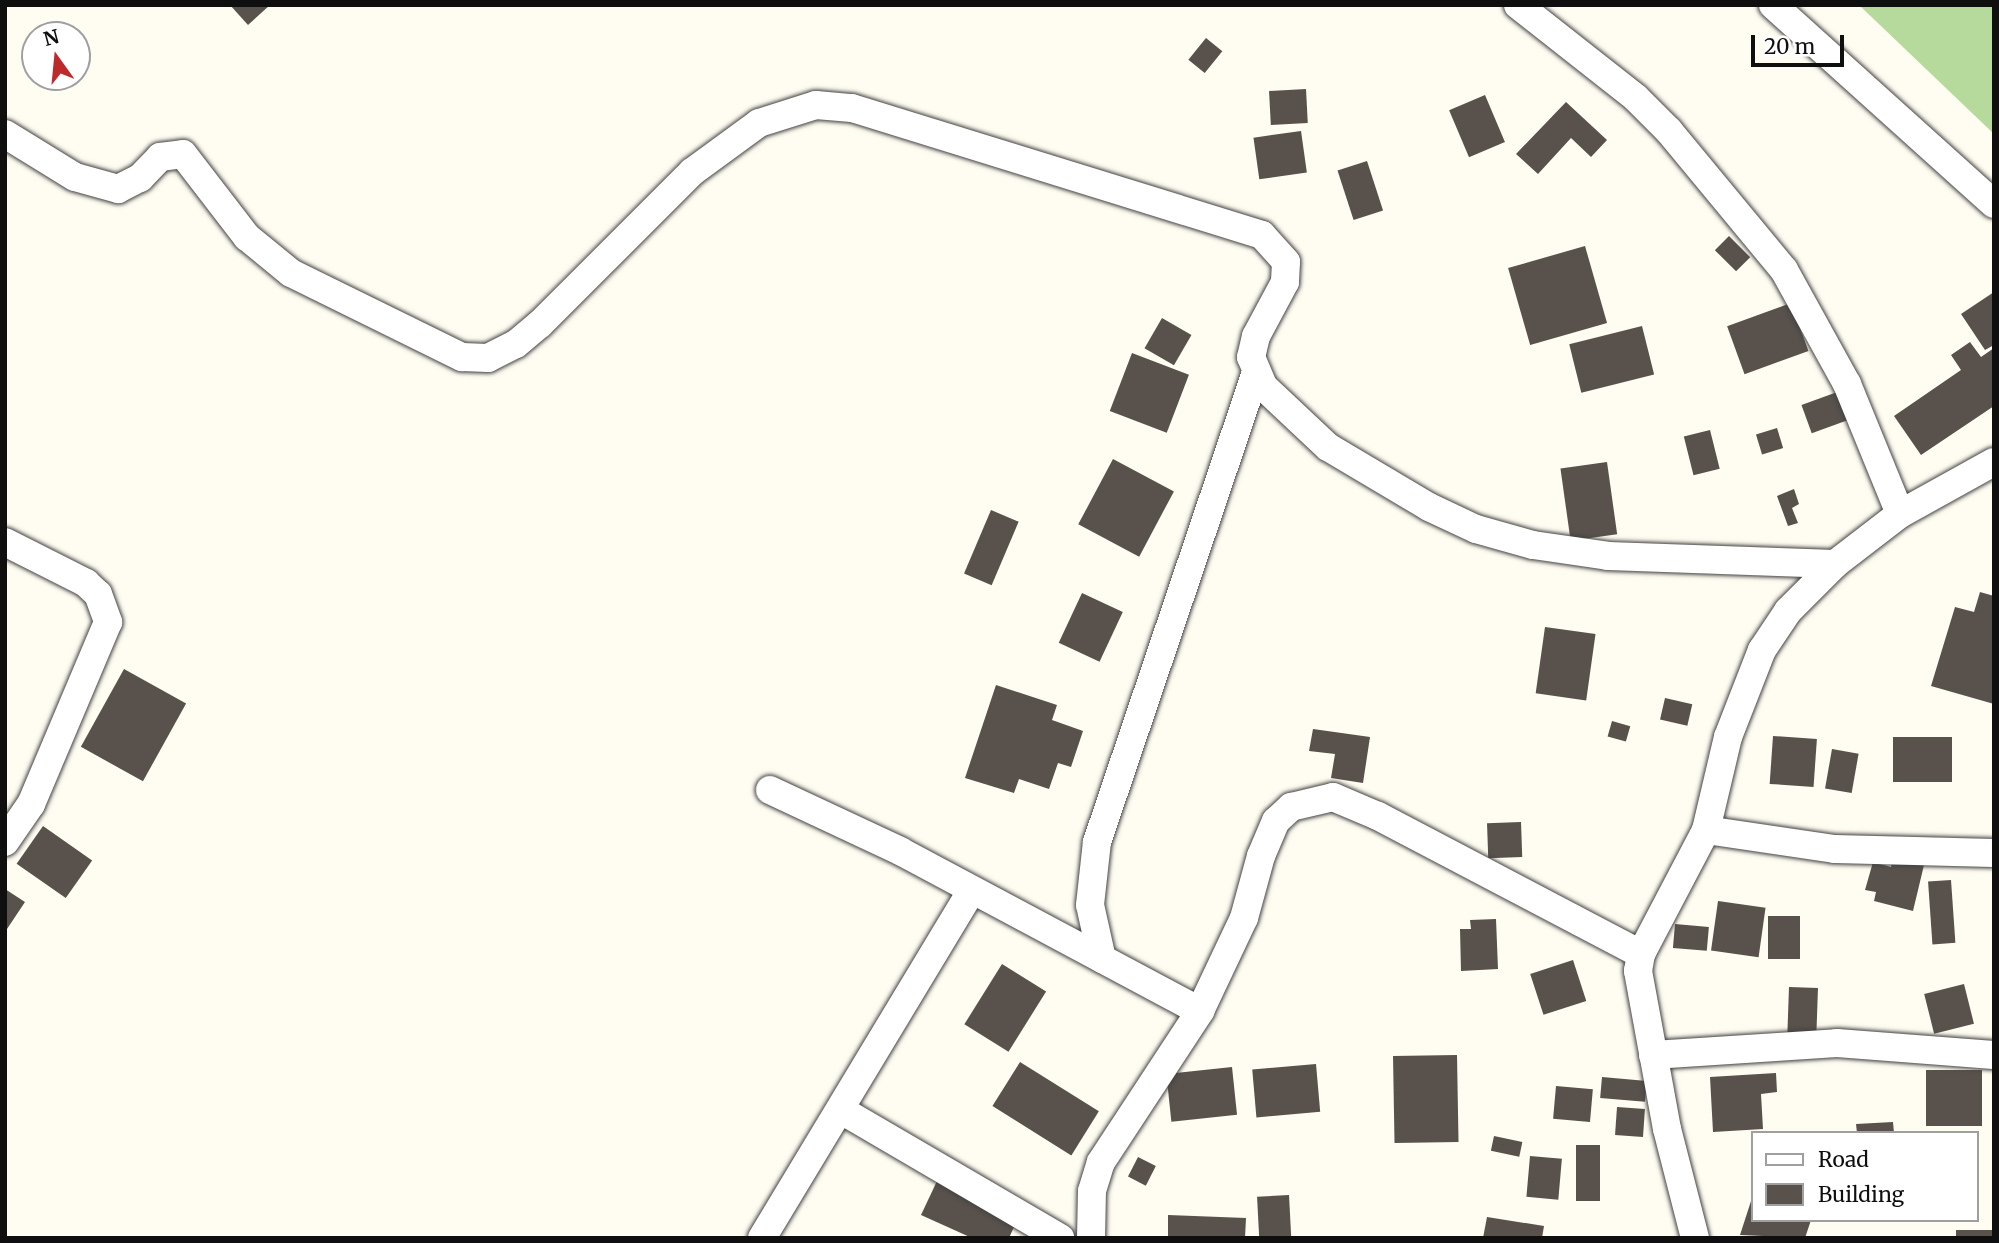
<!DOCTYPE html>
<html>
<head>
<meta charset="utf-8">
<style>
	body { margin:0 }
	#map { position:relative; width:1999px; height:1243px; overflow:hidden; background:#fffcf1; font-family:Merriweather,serif }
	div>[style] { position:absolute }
	.forest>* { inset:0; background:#b5da9b }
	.building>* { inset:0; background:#58514c; transform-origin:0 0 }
	.roads { filter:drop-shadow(0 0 2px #424242) drop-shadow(0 0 2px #424242) }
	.minor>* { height:28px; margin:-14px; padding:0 14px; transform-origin:14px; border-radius:14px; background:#fff }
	span { translate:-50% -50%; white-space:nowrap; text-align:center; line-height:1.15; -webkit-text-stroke:7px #fff; paint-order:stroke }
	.frame { position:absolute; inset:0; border:7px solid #0f0f0f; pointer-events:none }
	.legend { position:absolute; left:1751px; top:1131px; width:228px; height:91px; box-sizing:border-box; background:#fff; border:2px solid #9f9f9f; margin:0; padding:9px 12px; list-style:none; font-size:21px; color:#0f0f0f }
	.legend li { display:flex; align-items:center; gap:14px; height:35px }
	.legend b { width:35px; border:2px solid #9f9f9f }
	.north { position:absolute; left:21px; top:21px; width:70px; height:70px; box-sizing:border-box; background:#fff; border:2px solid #9f9f9f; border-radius:50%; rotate:345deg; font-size:19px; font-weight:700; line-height:28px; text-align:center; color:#0f0f0f }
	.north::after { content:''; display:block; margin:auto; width:24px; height:32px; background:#be292c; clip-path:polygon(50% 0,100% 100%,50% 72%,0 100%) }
	.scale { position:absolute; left:1751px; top:35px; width:93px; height:32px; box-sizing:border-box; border:4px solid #0f0f0f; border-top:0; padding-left:9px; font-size:21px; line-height:24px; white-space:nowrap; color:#0f0f0f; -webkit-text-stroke:5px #fff; paint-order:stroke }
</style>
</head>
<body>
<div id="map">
	<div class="forest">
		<i style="clip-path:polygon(1859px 5px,1994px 5px,1994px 134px)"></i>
	</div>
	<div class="building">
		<i style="clip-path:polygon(230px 5px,270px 5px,248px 25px)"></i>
		<i style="left:1206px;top:38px;width:21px;height:28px;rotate:39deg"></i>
		<i style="left:1306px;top:89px;width:34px;height:37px;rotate:87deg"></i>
		<i style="left:1485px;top:95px;width:51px;height:39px;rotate:67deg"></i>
		<i style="clip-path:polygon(1566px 102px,1607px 140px,1591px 157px,1571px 138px,1538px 174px,1516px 154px)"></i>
		<i style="left:1301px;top:131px;width:42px;height:48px;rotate:82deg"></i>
		<i style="left:1367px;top:161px;width:52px;height:31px;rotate:72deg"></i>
		<i style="left:1729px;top:236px;width:30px;height:20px;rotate:45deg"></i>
		<i style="left:1585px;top:246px;width:80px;height:80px;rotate:74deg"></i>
		<i style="clip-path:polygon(1994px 292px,1994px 345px,1985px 350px,1961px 314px)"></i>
		<i style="left:1791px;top:303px;width:51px;height:68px;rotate:70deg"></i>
		<i style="left:1162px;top:318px;width:34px;height:35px;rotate:30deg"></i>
		<i style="left:1642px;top:326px;width:50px;height:75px;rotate:76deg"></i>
		<i style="clip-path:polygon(1970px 342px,1981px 357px,1994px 348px,1994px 406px,1921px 455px,1894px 416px,1961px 370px,1951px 355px)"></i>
		<i style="left:1132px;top:353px;width:61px;height:62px;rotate:21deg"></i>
		<i style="left:1840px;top:391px;width:30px;height:41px;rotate:70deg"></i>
		<i style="left:1777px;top:428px;width:21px;height:22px;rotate:73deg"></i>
		<i style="left:1710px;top:430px;width:40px;height:27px;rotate:76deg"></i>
		<i style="left:1113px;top:459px;width:69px;height:74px;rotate:28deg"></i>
		<i style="left:1607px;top:462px;width:73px;height:47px;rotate:82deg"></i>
		<i style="clip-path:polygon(1794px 489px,1799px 504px,1792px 508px,1798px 523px,1788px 526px,1777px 496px)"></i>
		<i style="left:991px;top:510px;width:30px;height:69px;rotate:23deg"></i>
		<i style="clip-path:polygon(1980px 592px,1994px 596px,1994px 704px,1931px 686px,1955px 607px,1974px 612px)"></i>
		<i style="left:1082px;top:593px;width:45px;height:55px;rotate:25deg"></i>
		<i style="left:1545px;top:627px;width:51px;height:67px;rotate:8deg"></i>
		<i style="left:124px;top:669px;width:71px;height:89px;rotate:29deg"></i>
		<i style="clip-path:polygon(996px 685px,1057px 705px,1052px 720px,1083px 731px,1071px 767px,1058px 763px,1049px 789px,1019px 779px,1014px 793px,965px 778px)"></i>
		<i style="left:1665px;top:698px;width:28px;height:22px;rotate:13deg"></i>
		<i style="left:1612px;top:721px;width:19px;height:16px;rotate:16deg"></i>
		<i style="clip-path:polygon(1313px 729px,1370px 737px,1363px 783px,1331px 778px,1335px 754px,1309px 751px)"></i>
		<i style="left:1773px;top:736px;width:44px;height:48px;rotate:4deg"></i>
		<i style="left:1952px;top:737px;width:45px;height:59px;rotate:90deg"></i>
		<i style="left:1832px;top:749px;width:27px;height:40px;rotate:10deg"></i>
		<i style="left:1521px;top:822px;width:35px;height:34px;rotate:88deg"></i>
		<i style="left:43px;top:826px;width:60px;height:46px;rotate:35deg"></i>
		<i style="clip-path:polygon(1893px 857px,1924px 865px,1913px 911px,1874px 901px,1876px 892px,1865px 890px,1873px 862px,1891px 867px)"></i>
		<i style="left:1951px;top:880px;width:63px;height:23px;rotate:86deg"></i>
		<i style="clip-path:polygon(5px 889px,25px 902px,5px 932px)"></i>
		<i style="left:1718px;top:901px;width:48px;height:50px;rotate:8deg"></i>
		<i style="left:1768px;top:916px;width:32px;height:43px"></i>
		<i style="clip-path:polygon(1496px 919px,1498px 969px,1461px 971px,1460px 929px,1471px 929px,1470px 920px)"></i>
		<i style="left:1675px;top:924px;width:34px;height:24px;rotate:5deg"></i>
		<i style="left:1573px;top:960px;width:43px;height:45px;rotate:72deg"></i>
		<i style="left:1002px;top:964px;width:52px;height:71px;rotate:32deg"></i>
		<i style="left:1964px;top:984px;width:41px;height:41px;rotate:76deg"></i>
		<i style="left:1789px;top:987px;width:29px;height:48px;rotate:2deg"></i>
		<i style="left:1457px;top:1055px;width:87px;height:64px;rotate:89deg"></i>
		<i style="left:1020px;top:1062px;width:93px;height:52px;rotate:32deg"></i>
		<i style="left:1316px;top:1064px;width:48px;height:64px;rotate:85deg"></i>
		<i style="left:1232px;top:1067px;width:48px;height:66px;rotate:84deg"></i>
		<i style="left:1926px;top:1070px;width:56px;height:56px"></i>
		<i style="clip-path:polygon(1776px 1073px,1777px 1092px,1761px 1094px,1763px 1129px,1713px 1132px,1710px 1077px)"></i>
		<i style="left:1602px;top:1077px;width:45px;height:21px;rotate:5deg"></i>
		<i style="left:1556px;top:1086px;width:37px;height:33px;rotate:5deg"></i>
		<i style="left:1617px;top:1107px;width:28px;height:28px;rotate:4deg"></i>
		<i style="clip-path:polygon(1893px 1122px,1894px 1133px,1857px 1133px,1856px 1124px)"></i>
		<i style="left:1494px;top:1136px;width:29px;height:15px;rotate:12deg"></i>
		<i style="left:1576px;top:1145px;width:24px;height:56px"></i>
		<i style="left:1530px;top:1156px;width:32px;height:41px;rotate:5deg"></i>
		<i style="left:1138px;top:1157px;width:20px;height:22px;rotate:27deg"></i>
		<i style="clip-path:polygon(937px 1181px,1018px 1218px,1009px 1238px,972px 1238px,921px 1215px)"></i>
		<i style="left:1289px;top:1195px;width:43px;height:32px;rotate:87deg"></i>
		<i style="clip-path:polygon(1752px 1198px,1752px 1220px,1811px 1220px,1805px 1238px,1740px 1235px)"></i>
		<i style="clip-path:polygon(1168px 1215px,1246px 1218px,1245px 1238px,1168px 1238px)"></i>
		<i style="clip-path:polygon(1487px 1217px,1544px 1226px,1542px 1238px,1483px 1238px)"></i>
		<i style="left:1956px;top:1230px;width:38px;height:8px"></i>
	</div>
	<div class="roads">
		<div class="minor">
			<i style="left:1518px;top:5px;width:150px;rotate:38.2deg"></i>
			<i style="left:1636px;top:98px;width:47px;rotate:45deg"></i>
			<i style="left:1669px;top:131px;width:180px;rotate:50.4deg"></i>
			<i style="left:1784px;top:270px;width:130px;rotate:61.1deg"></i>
			<i style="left:1847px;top:384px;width:140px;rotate:67.8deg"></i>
			<i style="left:1773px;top:5px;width:297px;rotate:42deg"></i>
			<i style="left:5px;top:134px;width:82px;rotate:31.6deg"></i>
			<i style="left:75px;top:177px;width:45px;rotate:15.6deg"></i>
			<i style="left:118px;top:189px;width:25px;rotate:-27deg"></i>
			<i style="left:140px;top:178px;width:29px;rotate:-46deg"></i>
			<i style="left:160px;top:157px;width:23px;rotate:-7deg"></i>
			<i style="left:183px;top:154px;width:105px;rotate:52.4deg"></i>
			<i style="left:247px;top:237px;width:57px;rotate:39.3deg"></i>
			<i style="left:291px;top:273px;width:191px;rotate:26.2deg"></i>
			<i style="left:462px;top:357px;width:26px;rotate:2deg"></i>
			<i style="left:488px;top:358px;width:31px;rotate:-27deg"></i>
			<i style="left:516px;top:344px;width:31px;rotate:-40deg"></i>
			<i style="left:540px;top:324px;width:215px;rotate:-45deg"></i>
			<i style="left:692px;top:172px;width:83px;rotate:-36.2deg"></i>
			<i style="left:759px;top:123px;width:60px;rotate:-17.5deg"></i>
			<i style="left:816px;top:105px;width:36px;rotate:5deg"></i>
			<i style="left:852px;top:108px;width:429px;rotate:17.2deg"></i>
			<i style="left:1262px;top:235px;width:36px;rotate:48deg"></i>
			<i style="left:1286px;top:262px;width:20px;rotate:93deg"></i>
			<i style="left:1285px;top:282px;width:61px;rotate:118.2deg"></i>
			<i style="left:1256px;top:336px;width:22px;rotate:103deg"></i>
			<i style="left:1251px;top:357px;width:33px;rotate:67deg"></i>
			<i style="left:1264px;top:387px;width:88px;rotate:43.2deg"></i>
			<i style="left:1328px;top:447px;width:117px;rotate:30.7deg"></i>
			<i style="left:1429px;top:507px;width:52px;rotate:25.1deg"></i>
			<i style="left:1476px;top:529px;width:59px;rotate:15.7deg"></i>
			<i style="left:1533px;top:545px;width:76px;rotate:8.3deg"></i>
			<i style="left:1608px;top:556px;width:227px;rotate:2deg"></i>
			<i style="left:5px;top:542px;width:91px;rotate:26.8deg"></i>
			<i style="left:86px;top:583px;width:16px;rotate:43deg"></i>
			<i style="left:98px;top:594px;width:30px;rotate:70deg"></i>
			<i style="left:108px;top:622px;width:198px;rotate:112.9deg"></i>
			<i style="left:31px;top:804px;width:46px;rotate:124.4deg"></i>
			<i style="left:770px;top:790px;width:144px;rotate:25.1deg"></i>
			<i style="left:900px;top:851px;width:340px;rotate:28.1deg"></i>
			<i style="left:1706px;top:830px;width:130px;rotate:8.4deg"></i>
			<i style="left:1835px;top:849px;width:159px;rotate:1.4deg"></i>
			<i style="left:1102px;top:959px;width:55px;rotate:-102.5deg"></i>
			<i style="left:1090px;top:905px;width:63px;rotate:-83.7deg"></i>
			<i style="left:1097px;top:842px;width:496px;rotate:-71.3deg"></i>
			<i style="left:1653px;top:1055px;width:184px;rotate:-3.7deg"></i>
			<i style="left:1837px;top:1043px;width:157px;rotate:4.4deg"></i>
			<i style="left:841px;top:1110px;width:254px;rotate:30.3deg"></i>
			<i style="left:762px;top:1238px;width:406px;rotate:-58.9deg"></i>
			<i style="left:1091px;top:1238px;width:47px;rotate:-88.8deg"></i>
			<i style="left:1092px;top:1191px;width:30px;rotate:-73deg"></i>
			<i style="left:1101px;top:1162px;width:181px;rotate:-56.7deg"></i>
			<i style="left:1200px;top:1011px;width:103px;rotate:-64.7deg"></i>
			<i style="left:1244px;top:918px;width:64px;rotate:-74.7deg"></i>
			<i style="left:1261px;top:856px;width:38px;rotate:-67deg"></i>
			<i style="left:1276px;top:821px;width:21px;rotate:-43deg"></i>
			<i style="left:1291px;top:807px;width:43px;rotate:-13.4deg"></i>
			<i style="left:1333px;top:797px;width:49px;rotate:22.9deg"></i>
			<i style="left:1378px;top:816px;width:297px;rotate:27.7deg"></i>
			<i style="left:1695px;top:1238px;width:113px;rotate:-104.4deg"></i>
			<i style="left:1667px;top:1129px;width:161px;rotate:-100.4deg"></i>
			<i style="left:1638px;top:971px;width:17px;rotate:-80deg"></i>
			<i style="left:1641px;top:954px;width:140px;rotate:-62.3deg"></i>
			<i style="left:1706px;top:830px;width:96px;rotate:-76.7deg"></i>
			<i style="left:1728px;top:737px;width:93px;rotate:-68.7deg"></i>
			<i style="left:1762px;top:650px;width:47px;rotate:-56.3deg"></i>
			<i style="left:1788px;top:611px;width:66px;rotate:-45deg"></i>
			<i style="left:1835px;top:564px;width:82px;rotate:-37.6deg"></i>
			<i style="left:1900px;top:514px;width:107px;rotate:-29deg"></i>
		</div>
	</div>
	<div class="frame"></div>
	<ul class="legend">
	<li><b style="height:9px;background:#fff"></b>Road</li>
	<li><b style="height:19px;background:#58514c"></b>Building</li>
	</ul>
	<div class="north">N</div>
	<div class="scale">20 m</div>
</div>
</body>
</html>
